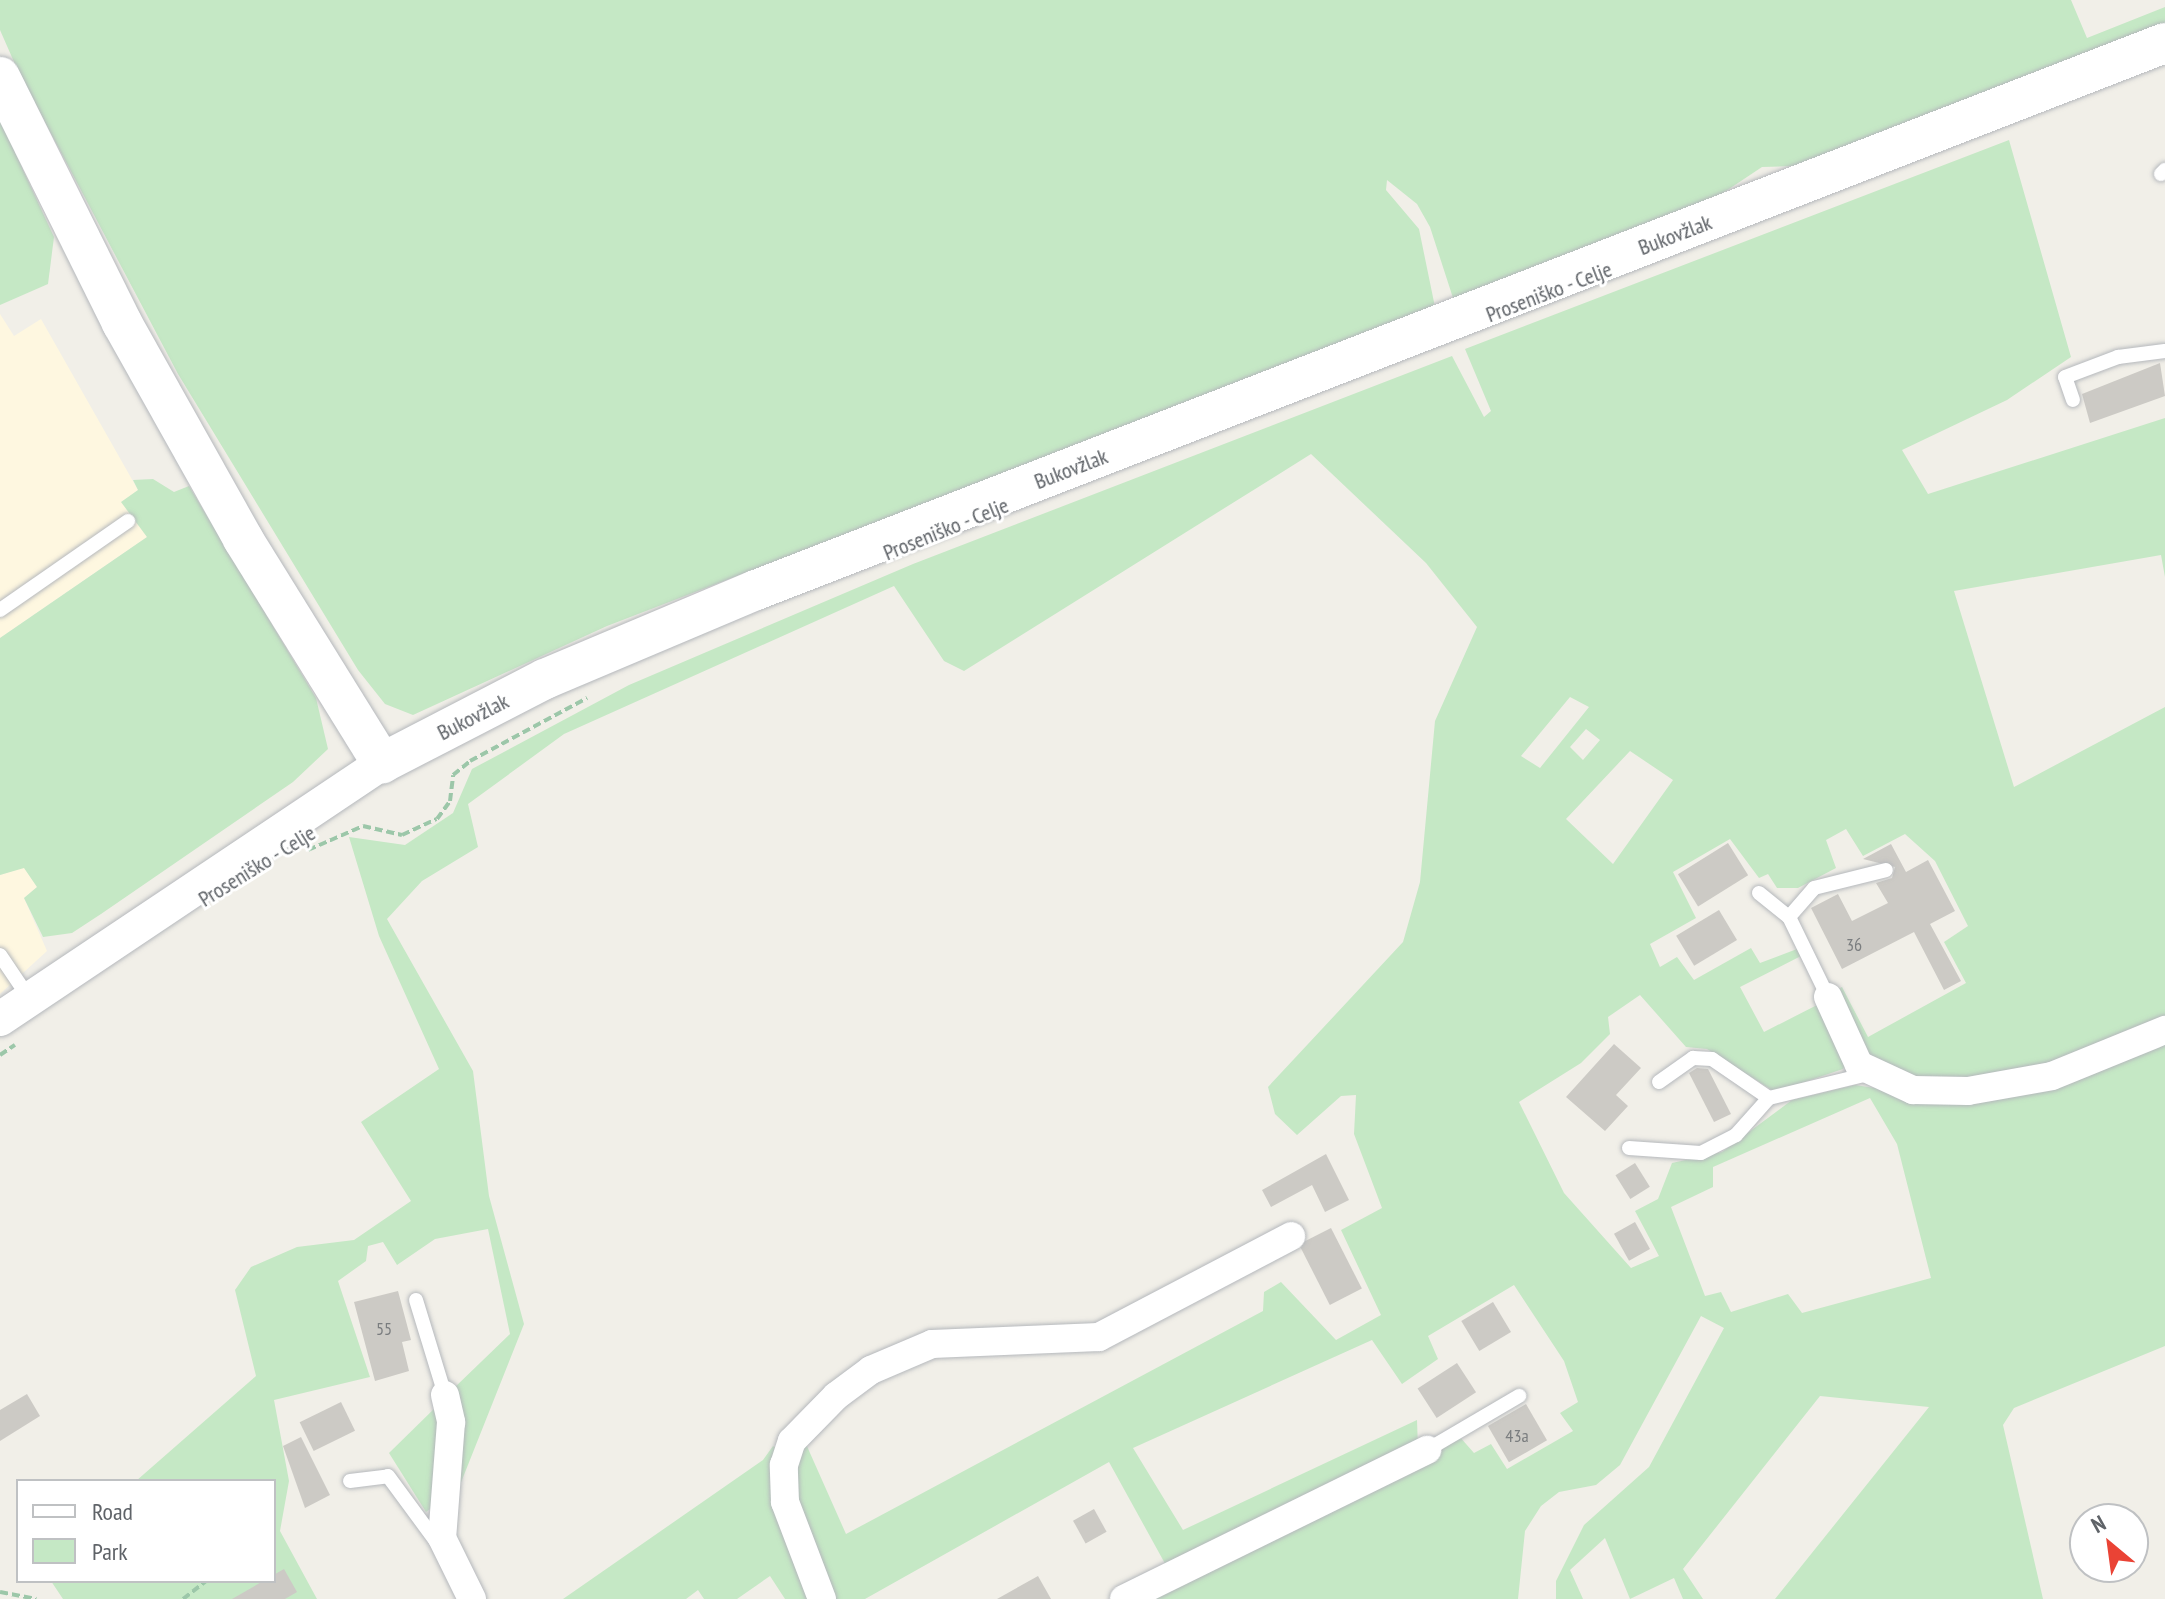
<!DOCTYPE html>
<html>
<head>
<meta charset="utf-8">
<style>
	body { margin:0 }
	#map { position:relative; width:2165px; height:1599px; overflow:hidden; background:#f1efe8; font-family:"PT Sans Narrow",sans-serif }
	div>[style] { position:absolute }
	.commercial>* { inset:0; background:#fef7e0 }
	.green>* { inset:0; background:#c5e8c5 }
	.building>* { inset:0; background:#cccac5; transform-origin:0 0 }
	.path>* { height:4px; margin-top:-2px; transform-origin:0; background:repeating-linear-gradient(90deg,#9cc7a9 0 8px,transparent 0 12px) }
	.roads { filter:drop-shadow(0 0 2px #b5b8bc) drop-shadow(0 0 2px #b5b8bc) }
	.service>* { height:14px; margin:-7px; padding:0 7px; transform-origin:7px; border-radius:7px; background:#fff }
	.minor>* { height:28px; margin:-14px; padding:0 14px; transform-origin:14px; border-radius:14px; background:#fff }
	.tertiary>* { height:34px; margin:-17px; padding:0 17px; transform-origin:17px; border-radius:17px; background:#fff }
	.secondary>* { height:40px; margin:-20px; padding:0 20px; transform-origin:20px; border-radius:20px; background:#fff }
	span { translate:-50% -50%; white-space:nowrap; text-align:center; line-height:1.15; -webkit-text-stroke:6px #fff; paint-order:stroke }
	.number-label { font-size:18px; color:#7a7d7f }
	.number-label span { -webkit-text-stroke-width:0 }
	.street-label { font-size:22px; color:#5f6368 }
	.legend { position:absolute; left:16px; top:1479px; width:260px; height:104px; box-sizing:border-box; background:#fff; border:2px solid #bfc1c3; margin:0; padding:10px 14px; list-style:none; font-size:24px; color:#5f6368 }
	.legend li { display:flex; align-items:center; gap:16px; height:40px }
	.legend b { width:40px; border:2px solid #bfc1c3 }
	.north { position:absolute; left:2069px; top:1503px; width:80px; height:80px; box-sizing:border-box; background:#fff; border:2px solid #bfc1c3; border-radius:50%; rotate:331deg; font-size:22px; font-weight:700; line-height:32px; text-align:center; color:#5f6368 }
	.north::after { content:''; display:block; margin:auto; width:28px; height:36px; background:#ea4335; clip-path:polygon(50% 0,100% 100%,50% 72%,0 100%) }
</style>
</head>
<body>
<div id="map">
	<div class="commercial">
		<i style="clip-path:polygon(0 314px,14px 336px,41px 319px,138px 490px,122px 502px,147px 537px,0 638px)"></i>
		<i style="clip-path:polygon(24px 867px,37px 887px,24px 898px,47px 951px,0 994px,0 875px)"></i>
	</div>
	<div class="green">
		<i style="clip-path:polygon(0 0,2071px 0,2087px 38px,2165px 7px,2165px 27px,1794px 166px,1762px 167px,1723px 193px,1454px 301px,1430px 227px,1417px 204px,1387px 180px,1386px 190px,1419px 229px,1435px 307px,607px 626px,413px 715px,385px 704px,358px 670px,178px 374px,18px 71px,0 30px)"></i>
		<i style="clip-path:polygon(0 120px,54px 237px,48px 284px,0 305px)"></i>
		<i style="clip-path:polygon(evenodd,2009px 140px,2071px 357px,2007px 400px,1902px 450px,1928px 494px,2165px 418px,2165px 577px,2161px 555px,1954px 591px,2014px 787px,2165px 707px,2165px 1024px,2049px 1070px,1970px 1085px,1895px 1079px,1870px 1068px,1832px 992px,1842px 987px,1868px 1037px,1966px 983px,1944px 942px,1968px 926px,1935px 861px,1905px 834px,1863px 856px,1846px 829px,1826px 840px,1836px 868px,1798px 888px,1777px 888px,1768px 874px,1759px 878px,1730px 839px,1673px 872px,1696px 918px,1650px 944px,1660px 967px,1677px 957px,1694px 980px,1751px 948px,1760px 963px,1797px 949px,1801px 956px,1740px 987px,1764px 1032px,1823px 1002px,1848px 1060px,1843px 1069px,1775px 1092px,1707px 1049px,1686px 1047px,1640px 995px,1608px 1017px,1610px 1034px,1581px 1063px,1519px 1102px,1564px 1193px,1631px 1268px,1659px 1256px,1635px 1211px,1658px 1199px,1672px 1163px,1722px 1152px,1792px 1100px,1855px 1085px,1934px 1097px,2015px 1090px,2097px 1067px,2165px 1036px,2165px 1346px,2014px 1408px,2003px 1425px,2043px 1599px,1775px 1599px,1929px 1407px,1820px 1396px,1683px 1569px,1703px 1599px,1683px 1599px,1674px 1578px,1630px 1599px,1605px 1538px,1570px 1570px,1583px 1599px,1556px 1599px,1556px 1581px,1584px 1525px,1649px 1467px,1724px 1328px,1701px 1316px,1620px 1465px,1596px 1485px,1559px 1492px,1541px 1506px,1525px 1531px,1518px 1599px,1138px 1599px,1459px 1436px,1474px 1453px,1491px 1444px,1507px 1469px,1573px 1431px,1560px 1413px,1578px 1402px,1564px 1361px,1514px 1285px,1428px 1336px,1438px 1359px,1402px 1384px,1372px 1340px,1133px 1448px,1183px 1530px,1417px 1420px,1418px 1449px,1168px 1569px,1109px 1462px,865px 1599px,828px 1599px,789px 1504px,790px 1455px,802px 1435px,846px 1534px,1263px 1311px,1264px 1292px,1281px 1282px,1336px 1340px,1381px 1315px,1341px 1230px,1382px 1208px,1354px 1134px,1356px 1095px,1341px 1096px,1297px 1135px,1275px 1114px,1268px 1087px,1403px 942px,1420px 882px,1435px 721px,1477px 627px,1426px 563px,1311px 454px,964px 671px,944px 661px,894px 586px,564px 734px,468px 804px,478px 847px,422px 881px,387px 919px,473px 1071px,489px 1196px,524px 1324px,452px 1505px,453px 1527px,448px 1531px,446px 1489px,461px 1415px,453px 1389px,510px 1334px,488px 1229px,435px 1239px,397px 1265px,383px 1242px,368px 1246px,366px 1261px,338px 1281px,370px 1377px,274px 1400px,289px 1481px,280px 1531px,317px 1599px,63px 1599px,51px 1581px,274px 1581px,274px 1481px,136px 1481px,256px 1376px,235px 1290px,251px 1267px,297px 1247px,354px 1240px,411px 1201px,361px 1122px,439px 1069px,379px 936px,349px 837px,405px 845px,453px 813px,472px 769px,629px 685px,913px 564px,1452px 356px,1484px 417px,1491px 411px,1465px 349px,2009px 140px,1570px 697px,1589px 707px,1540px 768px,1521px 756px,1570px 697px,2009px 140px,1586px 729px,1600px 740px,1583px 760px,1570px 747px,1586px 729px,2009px 140px,1630px 751px,1673px 780px,1613px 864px,1566px 819px,1630px 751px,2009px 140px,1870px 1098px,1897px 1144px,1931px 1278px,1802px 1313px,1788px 1294px,1731px 1312px,1721px 1292px,1705px 1296px,1671px 1207px,1713px 1187px,1713px 1167px,1870px 1098px)"></i>
		<i style="clip-path:polygon(153px 479px,174px 492px,189px 486px,316px 698px,328px 749px,293px 782px,101px 914px,72px 933px,43px 937px,24px 898px,37px 887px,24px 868px,0 875px,0 638px,147px 537px,121px 502px,138px 490px,133px 480px)"></i>
		<i style="clip-path:polygon(439px 1404px,433px 1507px,426px 1512px,389px 1453px)"></i>
		<i style="clip-path:polygon(773px 1446px,781px 1452px,819px 1599px,785px 1599px,770px 1576px,737px 1599px,704px 1599px,698px 1590px,686px 1599px,563px 1599px,763px 1460px)"></i>
	</div>
	<div class="building">
		<i style="clip-path:polygon(2160px 363px,2165px 396px,2090px 423px,2082px 394px)"></i>
		<i style="left:1728px;top:843px;width:38px;height:59px;rotate:58deg"></i>
		<i style="clip-path:polygon(1891px 844px,1906px 872px,1928px 860px,1955px 911px,1930px 924px,1961px 981px,1944px 990px,1914px 932px,1842px 969px,1811px 908px,1838px 894px,1852px 921px,1888px 903px,1876px 883px,1892px 878px,1895px 867px,1863px 859px)"></i>
		<i style="left:1719px;top:910px;width:35px;height:50px;rotate:59deg"></i>
		<i style="clip-path:polygon(1614px 1044px,1641px 1068px,1616px 1095px,1628px 1106px,1605px 1131px,1566px 1097px)"></i>
		<i style="clip-path:polygon(1697px 1068px,1708px 1069px,1731px 1114px,1714px 1122px,1689px 1073px)"></i>
		<i style="clip-path:polygon(1326px 1154px,1349px 1200px,1325px 1212px,1312px 1185px,1271px 1207px,1262px 1190px)"></i>
		<i style="left:1635px;top:1163px;width:28px;height:23px;rotate:58deg"></i>
		<i style="left:1635px;top:1222px;width:31px;height:24px;rotate:61deg"></i>
		<i style="left:1331px;top:1228px;width:68px;height:36px;rotate:63deg"></i>
		<i style="clip-path:polygon(398px 1291px,411px 1340px,402px 1342px,409px 1371px,375px 1381px,354px 1302px)"></i>
		<i style="left:1493px;top:1302px;width:35px;height:37px;rotate:59deg"></i>
		<i style="left:1457px;top:1363px;width:35px;height:47px;rotate:57deg"></i>
		<i style="clip-path:polygon(27px 1394px,40px 1416px,0 1441px,0 1410px)"></i>
		<i style="left:341px;top:1402px;width:32px;height:46px;rotate:64deg"></i>
		<i style="left:1526px;top:1404px;width:42px;height:44px;rotate:60deg"></i>
		<i style="clip-path:polygon(301px 1437px,330px 1495px,305px 1508px,283px 1446px)"></i>
		<i style="left:1094px;top:1509px;width:26px;height:24px;rotate:61deg"></i>
		<i style="clip-path:polygon(284px 1569px,297px 1592px,285px 1599px,232px 1599px)"></i>
		<i style="clip-path:polygon(1038px 1576px,1051px 1599px,997px 1599px)"></i>
	</div>
	<div class="path">
		<i style="left:308px;top:850px;width:60px;rotate:-23.6deg"></i>
		<i style="left:363px;top:826px;width:40px;rotate:13deg"></i>
		<i style="left:402px;top:835px;width:38px;rotate:-25deg"></i>
		<i style="left:437px;top:819px;width:22px;rotate:-54deg"></i>
		<i style="left:450px;top:801px;width:26px;rotate:-83deg"></i>
		<i style="left:453px;top:775px;width:22px;rotate:-39deg"></i>
		<i style="left:470px;top:761px;width:133px;rotate:-28.3deg"></i>
		<i style="left:0;top:1055px;width:18px;rotate:-34deg"></i>
		<i style="left:0;top:1592px;width:37px;rotate:11deg"></i>
		<i style="left:183px;top:1599px;width:29px;rotate:-38deg"></i>
	</div>
	<div class="roads">
		<div class="service">
			<i style="left:2161px;top:174px;width:6px;rotate:-45deg"></i>
			<i style="left:2073px;top:400px;width:24px;rotate:-109deg"></i>
			<i style="left:2065px;top:377px;width:57px;rotate:-20.7deg"></i>
			<i style="left:2118px;top:357px;width:47px;rotate:-7.3deg"></i>
			<i style="left:0;top:610px;width:156px;rotate:-34.8deg"></i>
			<i style="left:1759px;top:893px;width:38px;rotate:39deg"></i>
			<i style="left:1789px;top:917px;width:89px;rotate:64deg"></i>
			<i style="left:1789px;top:917px;width:38px;rotate:-49deg"></i>
			<i style="left:1814px;top:888px;width:74px;rotate:-14deg"></i>
			<i style="left:0;top:955px;width:52px;rotate:56deg"></i>
			<i style="left:1659px;top:1082px;width:42px;rotate:-35.2deg"></i>
			<i style="left:1693px;top:1058px;width:19px;rotate:3deg"></i>
			<i style="left:1712px;top:1059px;width:69px;rotate:34.4deg"></i>
			<i style="left:1769px;top:1098px;width:102px;rotate:-13.6deg"></i>
			<i style="left:1629px;top:1148px;width:72px;rotate:4deg"></i>
			<i style="left:1701px;top:1153px;width:39px;rotate:-27deg"></i>
			<i style="left:1736px;top:1135px;width:50px;rotate:-48.3deg"></i>
			<i style="left:416px;top:1300px;width:99px;rotate:73deg"></i>
			<i style="left:1427px;top:1450px;width:107px;rotate:-30.4deg"></i>
			<i style="left:350px;top:1481px;width:38px;rotate:-7deg"></i>
			<i style="left:388px;top:1476px;width:84px;rotate:53.7deg"></i>
		</div>
		<div class="minor">
			<i style="left:1828px;top:997px;width:75px;rotate:65.5deg"></i>
			<i style="left:1859px;top:1065px;width:60px;rotate:24.8deg"></i>
			<i style="left:1913px;top:1090px;width:55px;rotate:1deg"></i>
			<i style="left:1968px;top:1091px;width:85px;rotate:-10.1deg"></i>
			<i style="left:2052px;top:1076px;width:122px;rotate:-22.2deg"></i>
			<i style="left:445px;top:1395px;width:28px;rotate:77deg"></i>
			<i style="left:451px;top:1422px;width:116px;rotate:94.4deg"></i>
			<i style="left:442px;top:1538px;width:68px;rotate:63.8deg"></i>
			<i style="left:822px;top:1599px;width:104px;rotate:-110.9deg"></i>
			<i style="left:785px;top:1502px;width:37px;rotate:-92deg"></i>
			<i style="left:784px;top:1465px;width:25px;rotate:-72deg"></i>
			<i style="left:792px;top:1441px;width:63px;rotate:-45.6deg"></i>
			<i style="left:836px;top:1396px;width:44px;rotate:-36.6deg"></i>
			<i style="left:871px;top:1370px;width:66px;rotate:-23.1deg"></i>
			<i style="left:932px;top:1344px;width:167px;rotate:-2.4deg"></i>
			<i style="left:1099px;top:1337px;width:217px;rotate:-27.7deg"></i>
			<i style="left:1124px;top:1599px;width:338px;rotate:-26.2deg"></i>
		</div>
		<div class="tertiary">
			<i style="left:0;top:1019px;width:460px;rotate:-33.8deg"></i>
		</div>
		<div class="secondary">
			<i style="left:0;top:77px;width:275px;rotate:63.6deg"></i>
			<i style="left:122px;top:323px;width:248px;rotate:60.7deg"></i>
			<i style="left:243px;top:539px;width:264px;rotate:58.2deg"></i>
			<i style="left:382px;top:763px;width:183px;rotate:-27.3deg"></i>
			<i style="left:545px;top:679px;width:229px;rotate:-22.9deg"></i>
			<i style="left:756px;top:590px;width:1511px;rotate:-21.22deg"></i>
		</div>
	</div>
	<div class="number-label">
		<span style="left:1854px;top:945px">36</span>
		<span style="left:384px;top:1329px">55</span>
		<span style="left:1517px;top:1436px">43a</span>
	</div>
	<div class="street-label">
		<span style="left:1675px;top:235px;rotate:-21deg">Bukovžlak</span>
		<span style="left:1549px;top:292px;rotate:-21deg">Proseniško - Celje</span>
		<span style="left:1071px;top:469px;rotate:-21deg">Bukovžlak</span>
		<span style="left:946px;top:529px;rotate:-22deg">Proseniško - Celje</span>
		<span style="left:473px;top:717px;rotate:-27deg">Bukovžlak</span>
		<span style="left:257px;top:866px;rotate:-32deg">Proseniško - Celje</span>
	</div>
	<ul class="legend">
	<li><b style="height:10px;background:#fff"></b>Road</li>
	<li><b style="height:22px;background:#c5e8c5"></b>Park</li>
	</ul>
	<div class="north">N</div>
</div>
</body>
</html>
